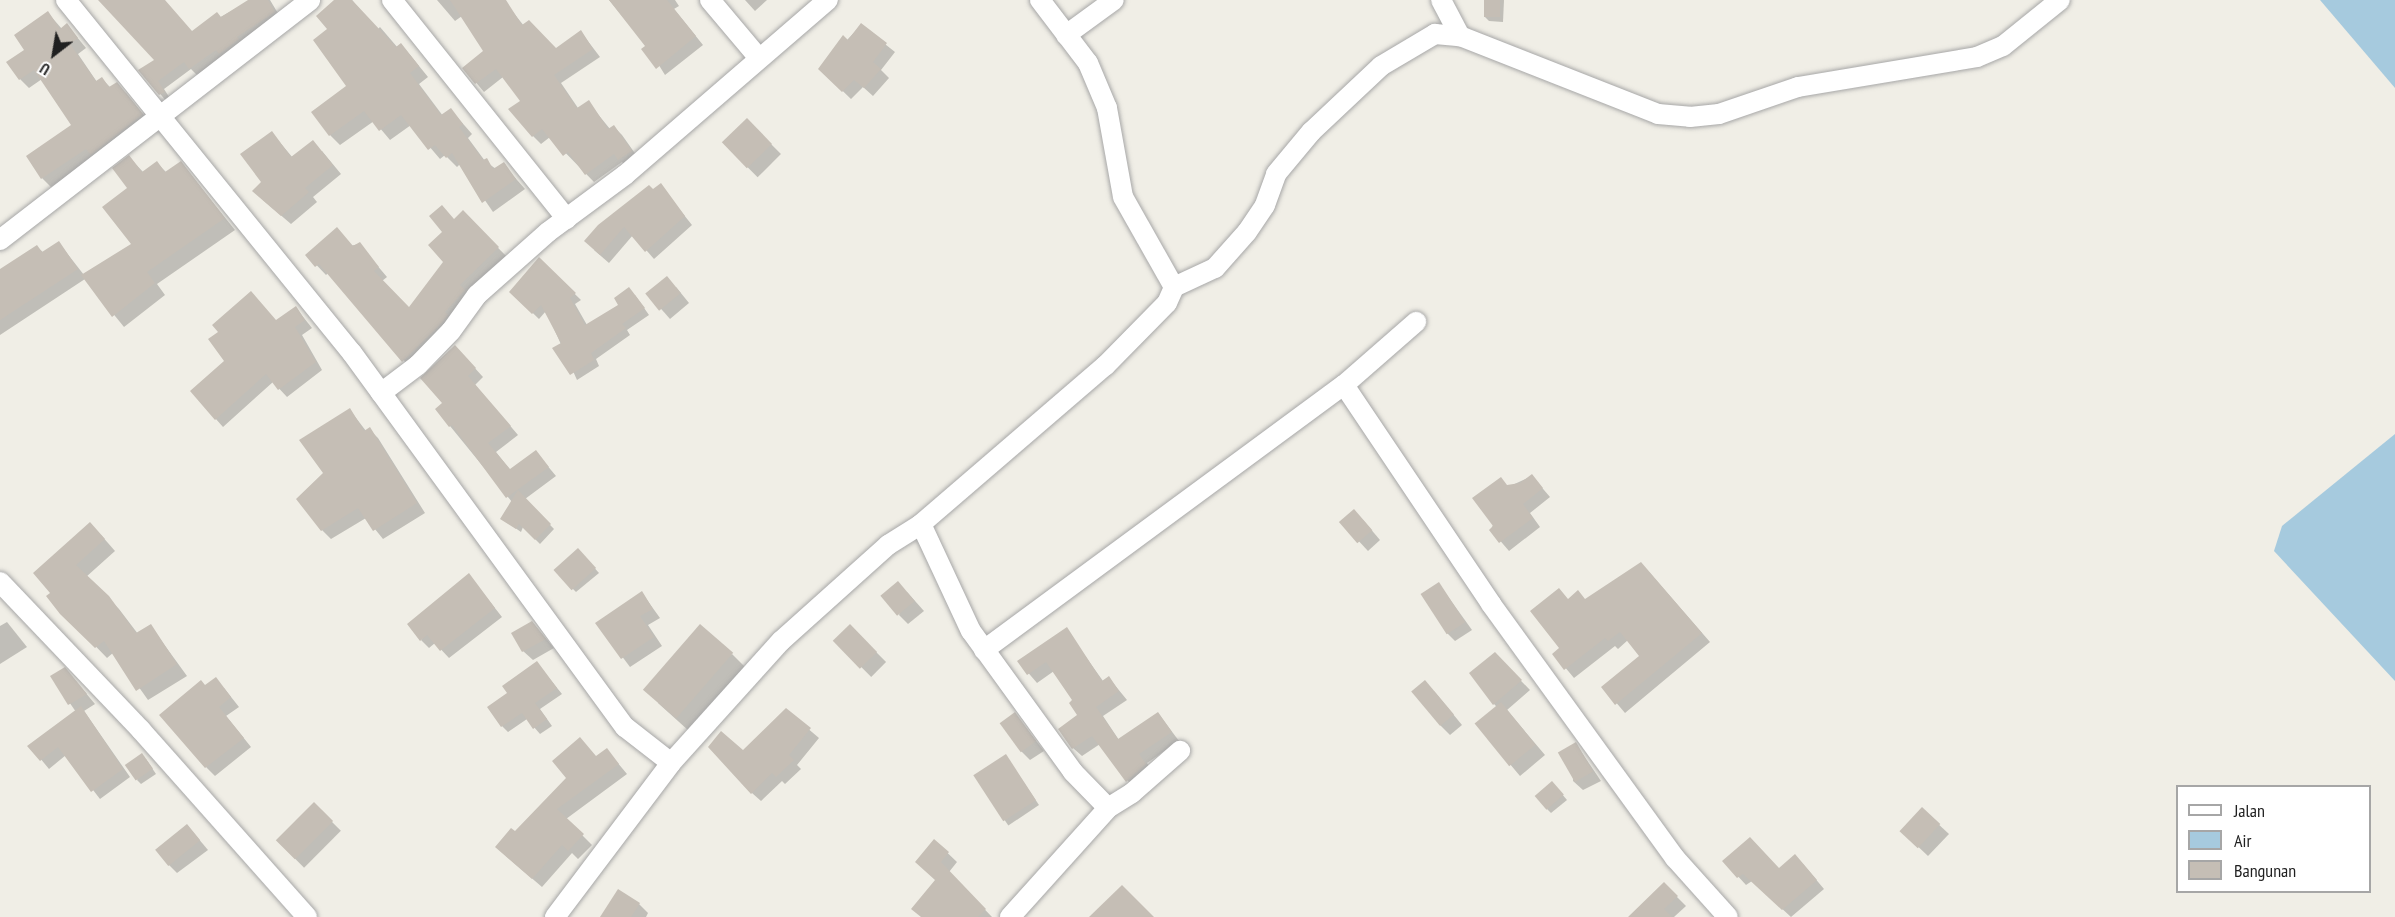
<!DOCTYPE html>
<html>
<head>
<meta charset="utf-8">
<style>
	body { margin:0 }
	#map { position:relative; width:2395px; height:917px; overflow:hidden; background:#f0eee6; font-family:"PT Sans Narrow",sans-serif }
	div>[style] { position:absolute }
	.water>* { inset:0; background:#a6cade }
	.shadow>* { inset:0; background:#0003; transform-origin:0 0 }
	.building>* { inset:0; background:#c5beb5; transform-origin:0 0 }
	.roads { filter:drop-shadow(0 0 2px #a7a7a7) drop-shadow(0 0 2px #a7a7a7) }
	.minor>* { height:20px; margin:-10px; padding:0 10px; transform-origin:10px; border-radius:10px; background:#fff }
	span { translate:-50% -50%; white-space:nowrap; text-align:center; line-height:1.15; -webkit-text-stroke:5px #fff; paint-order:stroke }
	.legend { position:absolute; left:2176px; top:785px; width:195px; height:108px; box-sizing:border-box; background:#fff; border:2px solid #a6a6a6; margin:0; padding:8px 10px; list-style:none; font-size:18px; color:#202020 }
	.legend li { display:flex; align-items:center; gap:12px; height:30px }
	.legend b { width:30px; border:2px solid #a6a6a6 }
	.north { position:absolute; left:24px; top:24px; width:60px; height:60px; -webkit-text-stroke:4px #fff; paint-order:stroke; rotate:211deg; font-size:16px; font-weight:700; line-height:24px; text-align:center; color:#202020 }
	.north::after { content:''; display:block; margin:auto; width:21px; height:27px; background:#202020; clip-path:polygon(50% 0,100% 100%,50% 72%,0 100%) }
</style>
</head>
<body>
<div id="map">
	<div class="water">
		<i style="clip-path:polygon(2320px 0,2395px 0,2395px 88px)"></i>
		<i style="clip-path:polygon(2395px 434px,2395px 681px,2274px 551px,2282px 526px)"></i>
	</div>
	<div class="shadow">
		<i style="clip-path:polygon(100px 0,164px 0,192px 33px,251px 0,270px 0,282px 20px,198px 76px,191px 69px,164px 89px,171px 100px,167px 102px,140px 70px,157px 60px)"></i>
		<i style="clip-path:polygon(336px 0,352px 0,377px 30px,380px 27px,398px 48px,401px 45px,411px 56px,428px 77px,419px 84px,443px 116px,451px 110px,472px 134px,468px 138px,485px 161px,496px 169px,503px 164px,525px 189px,493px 212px,460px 164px,457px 167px,445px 155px,440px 159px,411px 125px,390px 140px,374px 121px,340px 145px,330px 135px,313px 112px,348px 87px,329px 29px)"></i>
		<i style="clip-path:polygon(437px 0,482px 0,509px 7px,524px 26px,556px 49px,581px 32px,600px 57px,561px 83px,578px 108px,588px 102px,610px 129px,614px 127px,622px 135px,639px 159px,627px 167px,622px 162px,594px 182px,550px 137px,541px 144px,533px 136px,522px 101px,503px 77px,484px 92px,464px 68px,485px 51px,462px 16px,455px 21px)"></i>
		<i style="clip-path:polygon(609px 0,675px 0,679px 6px,674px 9px,703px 45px,665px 75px,647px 46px)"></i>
		<i style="clip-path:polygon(745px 0,767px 0,755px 11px)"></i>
		<i style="clip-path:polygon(1485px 0,1504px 0,1503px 22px,1489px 21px,1485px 17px)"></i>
		<i style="clip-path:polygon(48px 13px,62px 29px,67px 25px,86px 48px,78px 54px,97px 82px,102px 79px,111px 88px,126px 93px,150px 123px,51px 187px,42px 178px,73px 126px,42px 79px,29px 88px,20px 79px,26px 50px)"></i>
		<i style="clip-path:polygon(861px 25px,895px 52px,881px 70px,889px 78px,873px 96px,863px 87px,851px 99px,820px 69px)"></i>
		<i style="left:747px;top:120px;width:48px;height:33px;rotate:45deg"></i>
		<i style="clip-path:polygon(272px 133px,293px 158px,322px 151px,341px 174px,313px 197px,317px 202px,291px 224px,263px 200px)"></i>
		<i style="clip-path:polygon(129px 157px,144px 173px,157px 163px,167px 173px,181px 163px,235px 230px,157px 284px,165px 295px,124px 327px,85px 279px,0 335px,0 273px,37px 247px,44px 253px,59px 243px,84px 275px,133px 245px)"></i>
		<i style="clip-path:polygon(660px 185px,692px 225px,654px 259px,633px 235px,609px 263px,594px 250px)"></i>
		<i style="clip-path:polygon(463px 212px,507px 257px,412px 370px,329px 272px,326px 275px,307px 255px,359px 244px,387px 277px,382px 281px,409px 309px,445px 262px,430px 245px)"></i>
		<i style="clip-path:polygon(539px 259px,581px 300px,575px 304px,587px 325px,635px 295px,649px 315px,627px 330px,630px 335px,596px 359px,599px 366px,577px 380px,546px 311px,539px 319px,511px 292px)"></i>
		<i style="clip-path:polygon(676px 287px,689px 303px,670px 319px,648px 294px)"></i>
		<i style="clip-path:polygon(296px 308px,312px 328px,302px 335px,322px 370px,287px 397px,273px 382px,223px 427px,192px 392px,226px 361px,221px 332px,277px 322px)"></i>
		<i style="clip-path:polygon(463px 355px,483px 377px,475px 385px,518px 435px,496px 452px,511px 471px,536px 452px,556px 476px,525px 499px,554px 529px,540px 544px,523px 527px,521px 532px,502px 519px,512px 502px,450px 426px,445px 403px)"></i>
		<i style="clip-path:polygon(350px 410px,366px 431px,369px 429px,378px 438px,425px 513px,383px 539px,366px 518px,331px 539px,322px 530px,324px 473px)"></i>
		<i style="clip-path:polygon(1532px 476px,1550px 497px,1530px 513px,1540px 527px,1509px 551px,1491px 530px,1508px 487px)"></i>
		<i style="clip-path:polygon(1363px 520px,1380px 540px,1368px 551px,1341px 522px)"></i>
		<i style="clip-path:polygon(101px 535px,115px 551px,86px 577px,119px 609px,138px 634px,150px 625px,187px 676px,148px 700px,114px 652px,107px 658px,48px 597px)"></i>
		<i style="clip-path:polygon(582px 554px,599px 573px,576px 592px,572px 588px)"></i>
		<i style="clip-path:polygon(1649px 572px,1710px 642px,1625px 713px,1603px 687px,1641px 656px,1628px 640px,1618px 649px,1615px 646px,1574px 678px,1554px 654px,1561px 649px,1569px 600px,1586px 600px)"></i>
		<i style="clip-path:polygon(469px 575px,502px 617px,449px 658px,435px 643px,429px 648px,421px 640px)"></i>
		<i style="clip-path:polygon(1439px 584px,1472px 630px,1455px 641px,1447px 633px)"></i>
		<i style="clip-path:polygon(907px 592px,924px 611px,908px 624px,899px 615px)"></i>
		<i style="clip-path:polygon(642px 593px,660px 618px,648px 625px,662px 646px,630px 667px,597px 623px)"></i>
		<i style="clip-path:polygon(7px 622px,27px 647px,0 664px,0 626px)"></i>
		<i style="clip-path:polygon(532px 622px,554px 648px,533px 660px,523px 651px)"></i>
		<i style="left:850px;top:626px;width:51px;height:21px;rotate:45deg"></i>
		<i style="clip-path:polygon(1066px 629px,1103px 681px,1109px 678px,1127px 700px,1103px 716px,1119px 740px,1158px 713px,1179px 741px,1147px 763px,1154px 774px,1135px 790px,1100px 744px,1082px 756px,1073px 748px,1080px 716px,1075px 701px,1054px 671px,1037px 683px,1019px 662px)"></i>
		<i style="clip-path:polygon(732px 654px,746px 668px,689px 731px,658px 703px)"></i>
		<i style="clip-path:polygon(1495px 654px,1530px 690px,1507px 710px,1545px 755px,1520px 776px,1477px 725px,1497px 707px,1494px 704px)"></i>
		<i style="clip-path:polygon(537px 663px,562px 694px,540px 709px,552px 726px,540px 734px,527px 719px,508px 732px,502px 726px)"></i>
		<i style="clip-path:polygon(52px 677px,74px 679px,95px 704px,84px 711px,130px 777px,100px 799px,66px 755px,49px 769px,30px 746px,76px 712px)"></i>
		<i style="clip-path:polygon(205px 687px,224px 688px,239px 707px,226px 716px,251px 747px,215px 776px,206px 767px)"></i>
		<i style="clip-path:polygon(1434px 691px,1462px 725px,1450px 735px,1441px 726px)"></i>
		<i style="clip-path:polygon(786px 710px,819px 738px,797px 765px,801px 769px,785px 784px,782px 781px,761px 801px,752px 793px,743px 752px)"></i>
		<i style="clip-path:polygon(1015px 714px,1044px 751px,1030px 760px,1021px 751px)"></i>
		<i style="clip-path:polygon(1576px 744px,1601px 781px,1583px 790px,1573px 781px)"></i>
		<i style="clip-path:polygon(607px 750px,627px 774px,566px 819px,592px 845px,578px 859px,572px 853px,542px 887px,506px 856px,515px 834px,568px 778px)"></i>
		<i style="left:1006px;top:756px;width:59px;height:37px;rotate:56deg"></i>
		<i style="clip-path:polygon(146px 759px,156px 774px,141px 784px,137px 780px)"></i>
		<i style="clip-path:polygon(1556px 787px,1567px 800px,1551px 813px,1547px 809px)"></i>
		<i style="left:314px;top:804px;width:38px;height:52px;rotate:45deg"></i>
		<i style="clip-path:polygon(1922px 809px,1949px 834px,1928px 856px,1911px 840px)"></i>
		<i style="clip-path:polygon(187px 825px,208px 850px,177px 873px,168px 864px)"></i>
		<i style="clip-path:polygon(935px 841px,957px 862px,949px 872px,992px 917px,922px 917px,936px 881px)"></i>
		<i style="clip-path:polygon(1724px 861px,1779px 870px,1803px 864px,1824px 889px,1791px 917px,1752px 881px,1746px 885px)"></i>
		<i style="clip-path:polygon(1664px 884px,1686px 906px,1674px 917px,1630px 917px)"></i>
		<i style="clip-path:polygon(639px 904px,648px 913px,646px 917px,607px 917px)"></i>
	</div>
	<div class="building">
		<i style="clip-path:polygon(98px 0,165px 0,192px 31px,217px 12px,221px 17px,248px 0,268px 0,275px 12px,237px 37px,239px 39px,219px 54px,216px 50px,189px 69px,184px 62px,158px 81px,165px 92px,159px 95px,138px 70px,154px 60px)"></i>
		<i style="clip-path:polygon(334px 0,352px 0,396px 47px,401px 43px,419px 66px,410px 73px,441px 115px,451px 108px,463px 124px,459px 127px,483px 160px,487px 158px,493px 169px,504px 162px,516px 179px,482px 203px,452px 153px,446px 158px,435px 145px,428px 150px,401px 115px,379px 131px,364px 111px,329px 136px,311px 112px,346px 86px,313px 40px,327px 29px,316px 16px)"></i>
		<i style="clip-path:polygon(450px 0,506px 0,522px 25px,529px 20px,556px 48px,581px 30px,593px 49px,554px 75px,577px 108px,589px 100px,608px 129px,614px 125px,632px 151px,618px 160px,614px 154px,585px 175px,568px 152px,563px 156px,542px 129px,532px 137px,508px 109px,520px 101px,496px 69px,475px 84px,462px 68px,483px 51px)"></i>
		<i style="clip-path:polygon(609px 0,667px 0,696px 36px,656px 69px,641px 49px,645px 46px)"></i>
		<i style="left:1484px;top:0;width:16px;height:17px"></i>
		<i style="clip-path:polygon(48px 11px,60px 29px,67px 23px,78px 38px,70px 44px,96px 81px,102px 77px,109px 87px,117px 82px,143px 114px,91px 155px,86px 149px,41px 179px,26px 156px,71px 125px,34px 70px,19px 80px,6px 62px,24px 50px,14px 35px)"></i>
		<i style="clip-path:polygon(861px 23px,887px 43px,873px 62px,881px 69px,864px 88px,854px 80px,842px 92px,818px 69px,843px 35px,848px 40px)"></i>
		<i style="left:747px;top:118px;width:36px;height:35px;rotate:46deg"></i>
		<i style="clip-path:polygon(272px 131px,291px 157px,313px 140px,333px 165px,305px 188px,309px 192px,281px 216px,252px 191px,261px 182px,240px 154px)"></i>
		<i style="clip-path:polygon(129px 155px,142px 172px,157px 161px,165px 172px,181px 161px,225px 218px,147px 272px,155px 283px,112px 317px,81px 275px,131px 244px,102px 207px,127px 188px,112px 168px)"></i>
		<i style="clip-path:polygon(661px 183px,685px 216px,645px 252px,624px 227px,600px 255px,584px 241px,598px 225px,649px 185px,653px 189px)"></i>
		<i style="clip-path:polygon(442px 205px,454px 219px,463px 210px,499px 247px,460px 285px,465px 290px,445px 312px,448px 315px,442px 323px,402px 362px,319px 264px,315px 267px,305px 255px,337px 227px,353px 246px,360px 242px,379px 267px,374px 271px,409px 307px,443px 262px,428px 245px,442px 232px,429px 216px)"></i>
		<i style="clip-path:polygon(59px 241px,78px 269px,0 320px,0 269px,37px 245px,42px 252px)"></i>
		<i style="clip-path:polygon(539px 257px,576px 293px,570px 298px,585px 325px,618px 305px,614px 298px,629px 287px,645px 308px,622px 324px,626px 328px,591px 353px,594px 360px,570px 375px,552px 348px,561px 343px,541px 305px,532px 314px,509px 292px)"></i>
		<i style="left:667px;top:276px;width:22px;height:28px;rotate:51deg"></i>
		<i style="clip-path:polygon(251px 291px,276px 320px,296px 306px,305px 320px,295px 327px,316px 362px,278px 390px,266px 374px,215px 420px,190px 391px,224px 361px,208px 339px,218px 332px,212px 325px)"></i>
		<i style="clip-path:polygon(455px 345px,476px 368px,468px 376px,511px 426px,488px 443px,510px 469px,536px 450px,549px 467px,506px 498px,452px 425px,449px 427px,435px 409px,442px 403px,420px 378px)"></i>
		<i style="clip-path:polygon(350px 408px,364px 431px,370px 427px,417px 503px,373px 531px,358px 508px,321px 531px,296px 499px,323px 473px,299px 440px)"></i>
		<i style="clip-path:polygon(1532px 474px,1543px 488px,1523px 504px,1533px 518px,1499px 543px,1489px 530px,1493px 526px,1472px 498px,1501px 477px,1507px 485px,1520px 483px)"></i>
		<i style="clip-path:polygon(518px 490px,551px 524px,535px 540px,519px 524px,516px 529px,500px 519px)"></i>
		<i style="left:1354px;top:509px;width:28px;height:20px;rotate:49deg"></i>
		<i style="clip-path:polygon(90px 522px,105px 539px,76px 565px,109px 596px,136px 633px,151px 624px,177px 664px,136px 691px,104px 641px,95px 648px,60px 614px,46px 596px,50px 593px,33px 573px)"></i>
		<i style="left:578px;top:548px;width:27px;height:33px;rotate:48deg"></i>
		<i style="clip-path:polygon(1641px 562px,1702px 633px,1615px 705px,1601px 687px,1639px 656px,1620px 632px,1608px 641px,1605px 638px,1564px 670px,1552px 654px,1559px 648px,1530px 611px,1559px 588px,1568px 599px,1578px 590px,1585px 599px)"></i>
		<i style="clip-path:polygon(469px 573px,495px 608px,440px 651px,427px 635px,420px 641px,407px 624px)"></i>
		<i style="left:898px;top:581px;width:26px;height:23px;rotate:50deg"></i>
		<i style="left:1439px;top:582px;width:48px;height:22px;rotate:57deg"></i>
		<i style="clip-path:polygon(642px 591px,653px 609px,640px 616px,654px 637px,621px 659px,595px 623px)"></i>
		<i style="clip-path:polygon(532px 621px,546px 639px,522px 652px,511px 633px)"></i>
		<i style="left:700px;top:624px;width:44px;height:87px;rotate:41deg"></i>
		<i style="left:850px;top:624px;width:39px;height:24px;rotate:46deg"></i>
		<i style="clip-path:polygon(1067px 627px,1102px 681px,1109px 676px,1119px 691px,1096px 707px,1118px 739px,1158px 712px,1172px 732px,1139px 754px,1146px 764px,1126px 782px,1092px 736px,1072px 749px,1058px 729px,1077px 715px,1069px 703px,1072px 700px,1046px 662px,1027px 675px,1017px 661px)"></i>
		<i style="clip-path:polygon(1495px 652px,1522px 680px,1493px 705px,1469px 673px)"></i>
		<i style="clip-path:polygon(537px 661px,557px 688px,535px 703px,547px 719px,533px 729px,522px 713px,501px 727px,487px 707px,507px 693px,502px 686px)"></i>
		<i style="clip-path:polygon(65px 667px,87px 694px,68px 705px,50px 676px)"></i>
		<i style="clip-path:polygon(216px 677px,231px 697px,219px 707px,244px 738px,205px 768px,159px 715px,201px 680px,205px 685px)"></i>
		<i style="left:1425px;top:680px;width:45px;height:18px;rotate:50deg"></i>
		<i style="left:1501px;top:702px;width:55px;height:34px;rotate:51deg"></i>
		<i style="clip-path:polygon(81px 706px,123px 769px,91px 792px,58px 747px,40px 761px,27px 746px)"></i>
		<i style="clip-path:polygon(786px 708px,811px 728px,789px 755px,794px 760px,776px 777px,772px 773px,751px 794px,708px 747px,721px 731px,743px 750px)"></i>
		<i style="left:1015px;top:712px;width:36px;height:19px;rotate:54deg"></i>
		<i style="clip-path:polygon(580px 737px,596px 756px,607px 748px,619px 764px,557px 809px,584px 834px,568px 851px,562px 845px,532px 879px,495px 847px,511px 828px,515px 831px,566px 778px,552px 761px)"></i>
		<i style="left:1576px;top:742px;width:34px;height:21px;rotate:60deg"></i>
		<i style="left:142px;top:753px;width:19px;height:21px;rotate:55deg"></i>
		<i style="left:1006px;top:754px;width:55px;height:39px;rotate:57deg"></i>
		<i style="left:1552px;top:781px;width:18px;height:23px;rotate:49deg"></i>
		<i style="left:314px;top:802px;width:27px;height:54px;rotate:45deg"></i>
		<i style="left:1922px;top:807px;width:25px;height:33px;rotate:43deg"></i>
		<i style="left:187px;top:824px;width:21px;height:41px;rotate:51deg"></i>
		<i style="clip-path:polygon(1750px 837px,1779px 868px,1795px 854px,1817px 880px,1782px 910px,1743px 874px,1737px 878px,1722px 861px)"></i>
		<i style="clip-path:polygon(934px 839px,949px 852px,941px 862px,986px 909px,978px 917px,921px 917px,911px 909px,935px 880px,915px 862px)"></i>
		<i style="clip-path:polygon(1664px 882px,1678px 896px,1664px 909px,1672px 917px,1628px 917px)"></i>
		<i style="clip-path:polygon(1122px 885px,1154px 917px,1089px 917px)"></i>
		<i style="clip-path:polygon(618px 889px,640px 903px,631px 917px,600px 917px)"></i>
	</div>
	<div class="roads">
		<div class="minor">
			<i style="left:66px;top:0;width:454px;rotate:51deg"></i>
			<i style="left:352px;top:353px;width:463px;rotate:53.9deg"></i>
			<i style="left:625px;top:727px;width:58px;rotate:38deg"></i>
			<i style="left:392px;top:0;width:280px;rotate:51.4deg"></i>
			<i style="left:710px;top:0;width:75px;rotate:49.9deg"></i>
			<i style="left:1040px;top:0;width:79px;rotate:52.7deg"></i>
			<i style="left:1088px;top:63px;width:49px;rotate:67.1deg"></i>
			<i style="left:1107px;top:108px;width:90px;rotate:79.8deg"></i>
			<i style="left:1123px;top:197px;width:103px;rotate:60.5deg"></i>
			<i style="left:1441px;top:0;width:41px;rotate:62.2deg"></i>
			<i style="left:1066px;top:35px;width:59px;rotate:-36.1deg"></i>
			<i style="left:0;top:240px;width:392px;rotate:-37.7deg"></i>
			<i style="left:1344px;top:385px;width:96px;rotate:-41.2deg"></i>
			<i style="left:381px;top:393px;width:46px;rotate:-37.1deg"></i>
			<i style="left:418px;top:365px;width:47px;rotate:-45.9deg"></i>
			<i style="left:451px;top:331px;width:44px;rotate:-54.2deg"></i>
			<i style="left:477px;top:295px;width:95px;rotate:-41.6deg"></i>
			<i style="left:548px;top:232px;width:96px;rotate:-36.5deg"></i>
			<i style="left:625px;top:175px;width:268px;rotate:-40.8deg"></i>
			<i style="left:921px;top:524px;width:243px;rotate:-40.7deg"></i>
			<i style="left:1105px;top:366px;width:88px;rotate:-45.5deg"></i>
			<i style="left:1167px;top:303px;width:17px;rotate:-66deg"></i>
			<i style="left:1174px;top:287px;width:45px;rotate:-24.9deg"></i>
			<i style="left:1215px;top:268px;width:48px;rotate:-48.4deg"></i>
			<i style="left:1247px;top:232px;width:32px;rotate:-56deg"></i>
			<i style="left:1265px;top:205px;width:33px;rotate:-70deg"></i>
			<i style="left:1276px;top:174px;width:55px;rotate:-50.2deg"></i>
			<i style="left:1311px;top:132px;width:96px;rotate:-43.3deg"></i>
			<i style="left:1381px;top:66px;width:63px;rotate:-30.7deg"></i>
			<i style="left:1435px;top:34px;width:25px;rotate:5deg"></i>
			<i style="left:1460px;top:36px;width:213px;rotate:21.5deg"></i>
			<i style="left:1658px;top:114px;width:32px;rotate:5deg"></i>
			<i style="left:1690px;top:117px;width:29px;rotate:-6deg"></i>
			<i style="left:1719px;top:114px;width:83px;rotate:-18.9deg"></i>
			<i style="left:1798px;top:87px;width:181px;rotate:-9.5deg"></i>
			<i style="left:1977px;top:57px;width:28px;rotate:-23deg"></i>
			<i style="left:2003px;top:46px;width:73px;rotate:-38.9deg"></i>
			<i style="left:0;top:582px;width:204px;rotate:46.4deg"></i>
			<i style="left:141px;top:730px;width:250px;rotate:48.4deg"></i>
			<i style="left:984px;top:650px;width:447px;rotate:-36.4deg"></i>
			<i style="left:1344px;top:385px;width:264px;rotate:56.1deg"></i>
			<i style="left:1491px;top:604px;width:314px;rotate:54.1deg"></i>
			<i style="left:1675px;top:858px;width:79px;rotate:48.1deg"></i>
			<i style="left:555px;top:917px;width:193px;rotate:-53deg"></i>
			<i style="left:671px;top:763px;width:164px;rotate:-48deg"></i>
			<i style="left:781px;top:641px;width:144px;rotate:-41.9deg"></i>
			<i style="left:888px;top:545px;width:39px;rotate:-32deg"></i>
			<i style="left:921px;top:524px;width:118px;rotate:65deg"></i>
			<i style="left:971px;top:631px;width:174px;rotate:54.1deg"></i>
			<i style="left:1073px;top:772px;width:50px;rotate:45.8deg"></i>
			<i style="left:1010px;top:917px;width:147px;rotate:-48deg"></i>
			<i style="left:1108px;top:808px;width:28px;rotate:-32deg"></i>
			<i style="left:1132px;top:793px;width:64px;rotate:-41.2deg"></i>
		</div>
	</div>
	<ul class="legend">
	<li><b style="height:8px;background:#fff"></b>Jalan</li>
	<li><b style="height:16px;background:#a6cade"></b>Air</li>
	<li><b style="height:16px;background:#c5beb5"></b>Bangunan</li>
	</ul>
	<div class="north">U</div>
</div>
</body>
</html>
